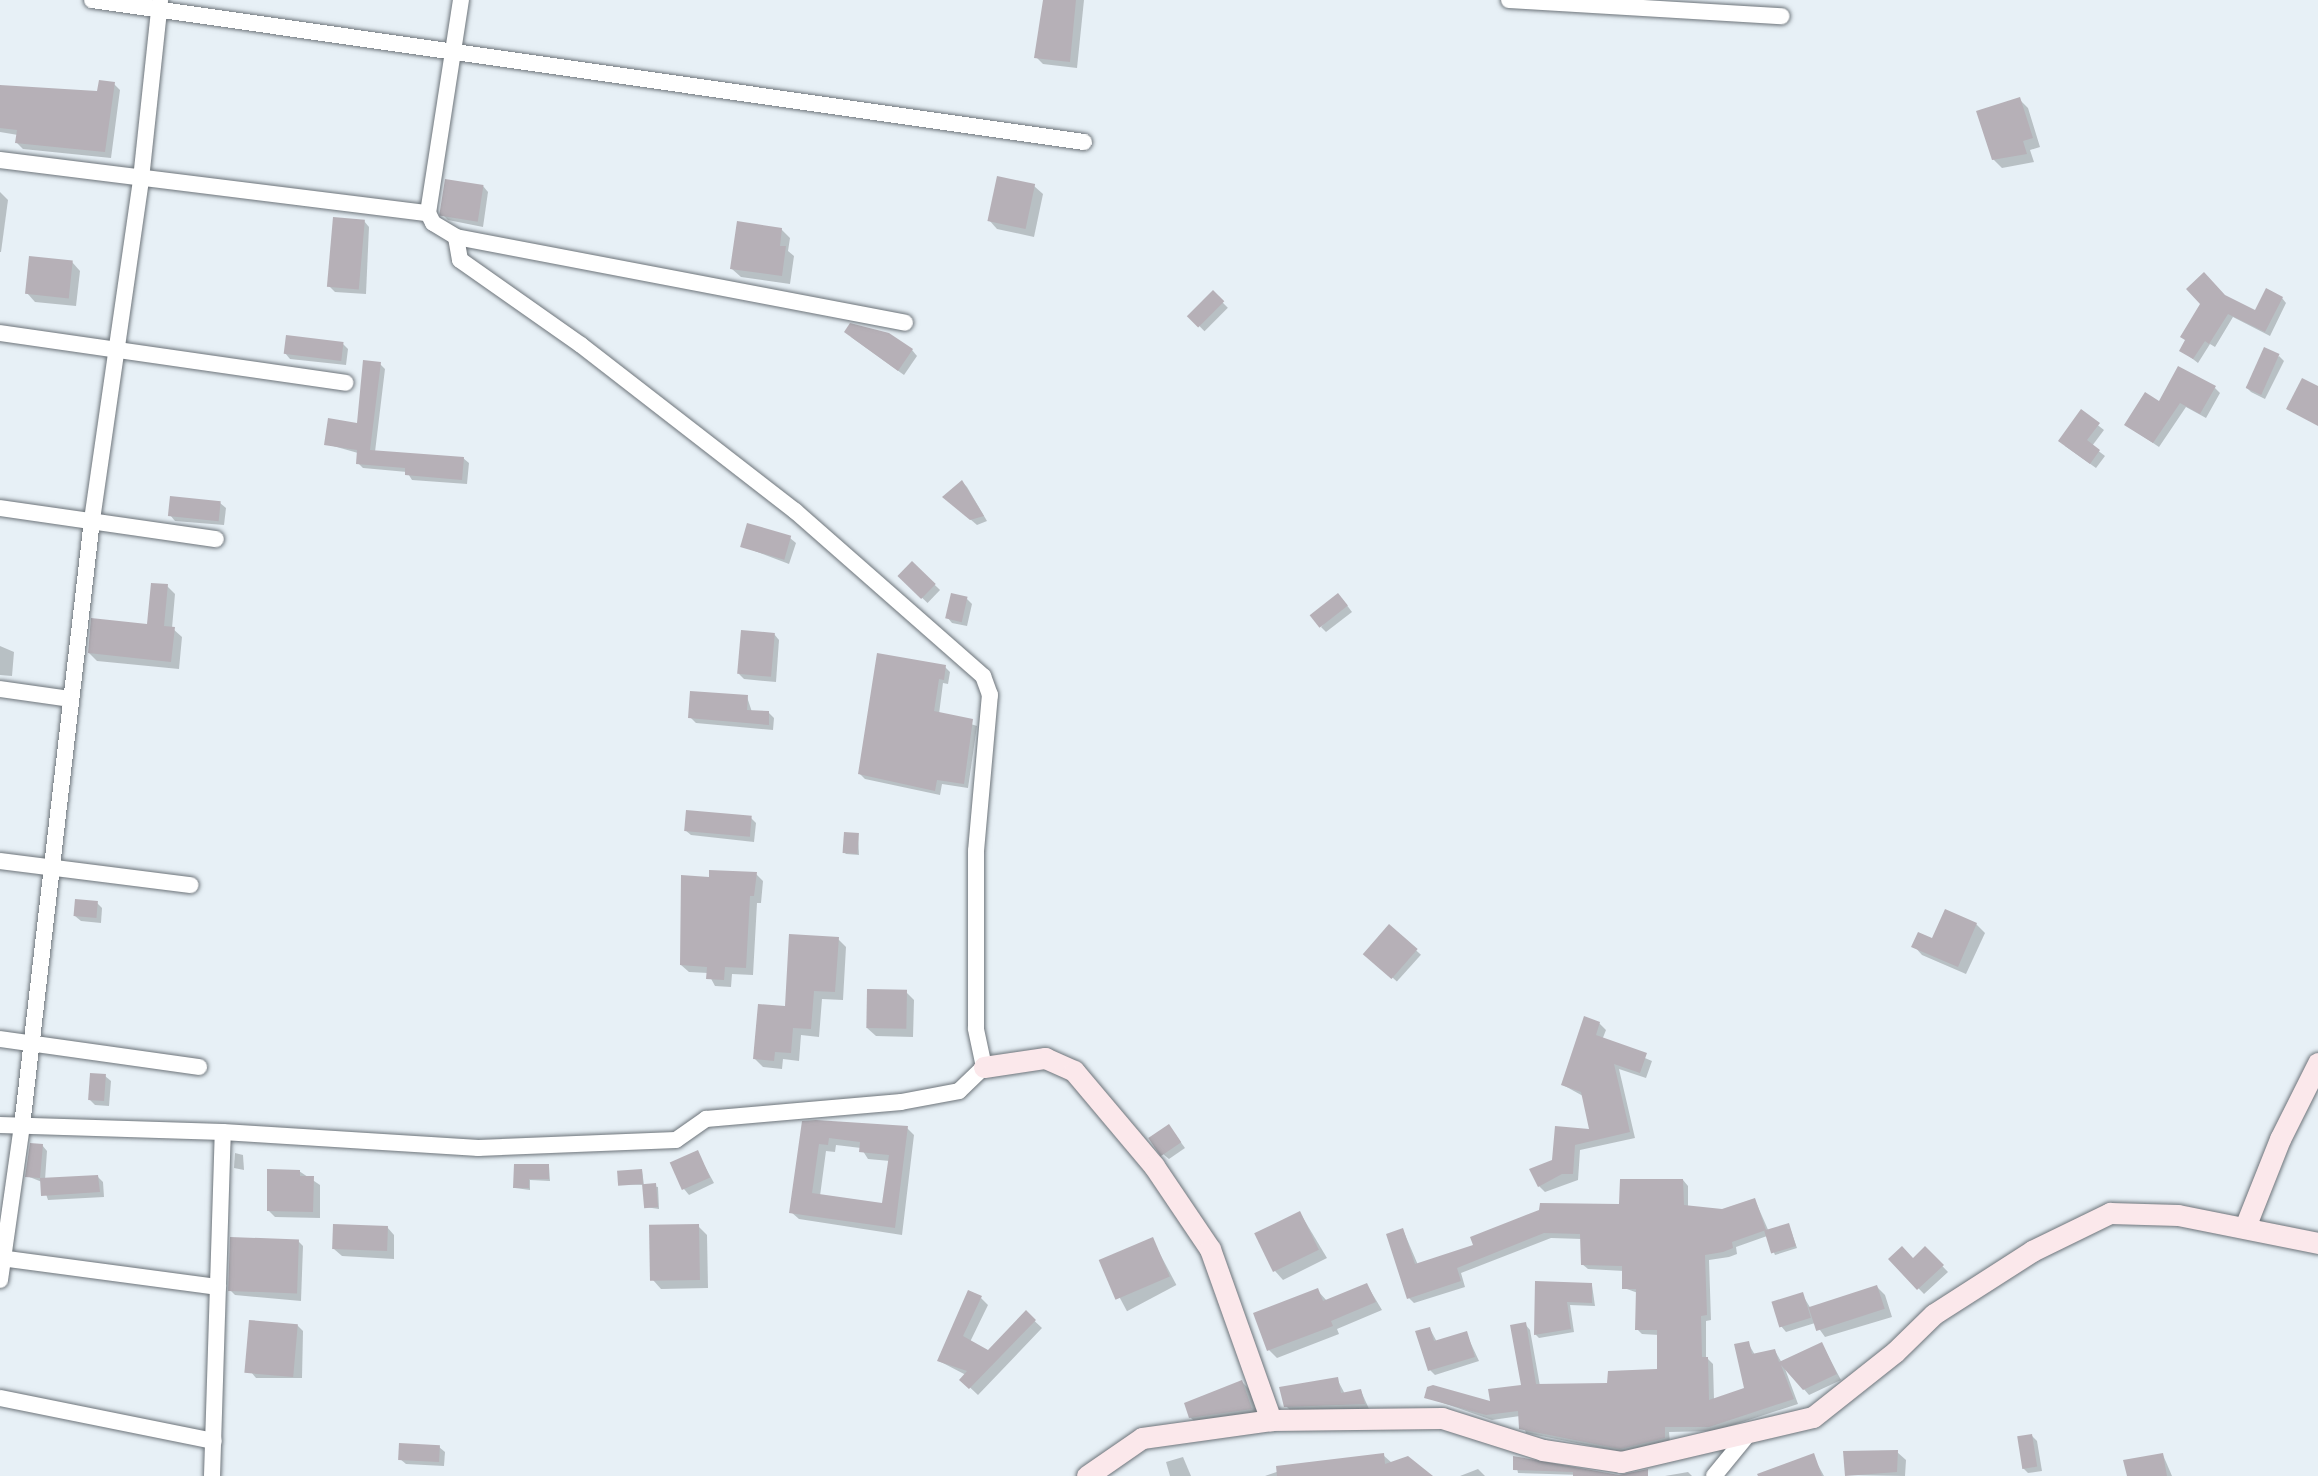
<!DOCTYPE html>
<html>
<head>
<meta charset="utf-8">
<style>
	body { margin:0 }
	#map { position:relative; width:2318px; height:1476px; overflow:hidden; background:#e7f0f6; font-family:"PT Sans",sans-serif }
	div>[style] { position:absolute }
	.shadow>* { inset:0; background:#0003; transform-origin:0 0 }
	.building>* { inset:0; background:#b6b0b7; transform-origin:0 0 }
	.roads { filter:drop-shadow(0 0 2px #6d747a) drop-shadow(0 0 2px #6d747a) }
	.street>* { height:16px; margin:-8px; padding:0 8px; transform-origin:8px; border-radius:8px; background:#fff }
	.secondary>* { height:21px; margin:-10.5px; padding:0 10.5px; transform-origin:10.5px; border-radius:10.5px; background:#fbe8eb }
	span { translate:-50% -50%; white-space:nowrap; text-align:center; line-height:1.15; -webkit-text-stroke:5px #e7f0f6; paint-order:stroke }
</style>
</head>
<body>
<div id="map">
	<div class="shadow">
		<i style="clip-path:polygon(1044px 0,1084px 0,1077px 68px,1043px 64px,1036px 57px)"></i>
		<i style="clip-path:polygon(114px 84px,120px 90px,111px 158px,23px 149px,17px 143px,18px 135px,0 132px,0 86px,99px 93px)"></i>
		<i style="clip-path:polygon(2019px 99px,2028px 108px,2040px 147px,2030px 150px,2034px 162px,2002px 168px,1993px 159px)"></i>
		<i style="clip-path:polygon(483px 186px,488px 192px,483px 227px,448px 220px,443px 215px)"></i>
		<i style="clip-path:polygon(1034px 186px,1043px 194px,1034px 237px,997px 229px,989px 220px)"></i>
		<i style="clip-path:polygon(0 192px,8px 200px,1px 252px,0 252px)"></i>
		<i style="clip-path:polygon(364px 221px,369px 227px,366px 294px,335px 292px,330px 287px)"></i>
		<i style="clip-path:polygon(781px 229px,790px 238px,788px 251px,794px 256px,790px 284px,741px 277px,732px 269px)"></i>
		<i style="clip-path:polygon(72px 262px,80px 271px,76px 306px,35px 302px,27px 293px)"></i>
		<i style="left:1213px;top:293px;width:21px;height:33px;rotate:45deg"></i>
		<i style="clip-path:polygon(2225px 297px,2256px 312px,2282px 298px,2286px 303px,2270px 336px,2233px 317px,2215px 347px,2210px 344px,2198px 363px,2181px 350px)"></i>
		<i style="clip-path:polygon(851px 337px,912px 350px,917px 356px,904px 375px)"></i>
		<i style="clip-path:polygon(343px 344px,348px 349px,346px 365px,290px 359px,285px 353px)"></i>
		<i style="clip-path:polygon(2279px 356px,2284px 361px,2265px 399px,2251px 392px,2246px 387px)"></i>
		<i style="clip-path:polygon(380px 364px,385px 369px,375px 452px,463px 458px,469px 463px,467px 484px,412px 480px,407px 472px,363px 468px,358px 463px,358px 453px,326px 444px,358px 425px)"></i>
		<i style="clip-path:polygon(2215px 388px,2220px 393px,2206px 418px,2186px 407px,2159px 447px,2126px 425px,2159px 404px)"></i>
		<i style="clip-path:polygon(2081px 412px,2104px 430px,2092px 446px,2105px 456px,2096px 468px,2065px 446px)"></i>
		<i style="clip-path:polygon(962px 482px,967px 487px,987px 521px,977px 525px,950px 502px)"></i>
		<i style="clip-path:polygon(220px 503px,226px 508px,224px 525px,175px 521px,170px 515px)"></i>
		<i style="clip-path:polygon(790px 538px,796px 543px,789px 564px,742px 546px)"></i>
		<i style="left:912px;top:563px;width:39px;height:18px;rotate:44deg"></i>
		<i style="clip-path:polygon(167px 586px,175px 594px,172px 628px,182px 637px,179px 669px,97px 661px,89px 653px,148px 626px)"></i>
		<i style="clip-path:polygon(967px 599px,972px 604px,967px 626px,952px 623px,947px 617px)"></i>
		<i style="clip-path:polygon(1343px 600px,1352px 612px,1326px 632px,1321px 627px)"></i>
		<i style="clip-path:polygon(774px 634px,779px 640px,776px 682px,744px 679px,739px 674px)"></i>
		<i style="clip-path:polygon(0 646px,14px 652px,12px 676px,0 675px)"></i>
		<i style="clip-path:polygon(945px 667px,950px 672px,948px 684px,943px 683px,939px 714px,977px 726px,968px 788px,942px 784px,940px 795px,865px 779px,860px 774px)"></i>
		<i style="clip-path:polygon(747px 697px,752px 712px,768px 712px,774px 718px,773px 730px,696px 723px,690px 717px)"></i>
		<i style="clip-path:polygon(751px 818px,756px 823px,754px 842px,691px 835px,685px 830px)"></i>
		<i style="clip-path:polygon(858px 835px,859px 855px,846px 854px,844px 852px)"></i>
		<i style="clip-path:polygon(756px 874px,763px 881px,761px 903px,757px 903px,753px 975px,732px 974px,731px 987px,715px 986px,708px 973px,689px 972px,681px 965px,711px 879px)"></i>
		<i style="clip-path:polygon(97px 903px,102px 908px,101px 923px,81px 921px,75px 916px)"></i>
		<i style="clip-path:polygon(1976px 924px,1985px 933px,1966px 974px,1922px 955px,1914px 946px)"></i>
		<i style="left:1389px;top:926px;width:43px;height:36px;rotate:42deg"></i>
		<i style="clip-path:polygon(838px 939px,846px 947px,843px 1000px,822px 999px,819px 1037px,801px 1035px,799px 1061px,783px 1059px,782px 1069px,763px 1067px,755px 1059px)"></i>
		<i style="clip-path:polygon(906px 992px,914px 1000px,913px 1037px,876px 1036px,867px 1028px)"></i>
		<i style="clip-path:polygon(1599px 1023px,1606px 1030px,1602px 1040px,1652px 1061px,1646px 1078px,1619px 1069px,1635px 1138px,1580px 1150px,1578px 1180px,1545px 1192px,1539px 1186px,1553px 1161px,1591px 1131px,1583px 1096px,1563px 1085px)"></i>
		<i style="clip-path:polygon(105px 1076px,111px 1081px,109px 1106px,95px 1105px,90px 1100px)"></i>
		<i style="clip-path:polygon(evenodd,803px 1123px,907px 1128px,914px 1135px,902px 1235px,799px 1219px,791px 1212px,803px 1123px,836px 1145px,861px 1148px,868px 1159px,890px 1161px,884px 1205px,820px 1196px,826px 1151px,835px 1152px,836px 1145px)"></i>
		<i style="clip-path:polygon(1169px 1126px,1185px 1148px,1169px 1159px,1163px 1154px)"></i>
		<i style="clip-path:polygon(42px 1145px,47px 1151px,45px 1180px,98px 1177px,103px 1182px,104px 1197px,48px 1200px,42px 1182px,27px 1176px)"></i>
		<i style="clip-path:polygon(697px 1152px,714px 1183px,689px 1195px,684px 1189px)"></i>
		<i style="clip-path:polygon(235px 1153px,243px 1155px,244px 1170px,234px 1168px)"></i>
		<i style="clip-path:polygon(549px 1166px,550px 1181px,530px 1180px,530px 1190px,515px 1188px)"></i>
		<i style="clip-path:polygon(642px 1170px,644px 1185px,658px 1187px,659px 1209px,645px 1207px,644px 1185px,619px 1184px)"></i>
		<i style="clip-path:polygon(299px 1171px,320px 1185px,320px 1218px,275px 1217px,268px 1210px)"></i>
		<i style="clip-path:polygon(1683px 1180px,1688px 1186px,1688px 1207px,1722px 1211px,1755px 1200px,1769px 1232px,1790px 1228px,1797px 1248px,1775px 1255px,1767px 1236px,1736px 1247px,1737px 1254px,1729px 1257px,1709px 1260px,1711px 1320px,1706px 1321px,1706px 1357px,1713px 1364px,1714px 1400px,1746px 1390px,1748px 1343px,1755px 1355px,1775px 1351px,1782px 1363px,1822px 1344px,1841px 1380px,1809px 1395px,1784px 1366px,1798px 1404px,1715px 1431px,1669px 1432px,1670px 1443px,1627px 1453px,1526px 1433px,1520px 1416px,1492px 1420px,1426px 1397px,1492px 1403px,1523px 1386px,1525px 1324px,1530px 1330px,1540px 1386px,1609px 1385px,1659px 1370px,1659px 1335px,1642px 1334px,1637px 1329px,1638px 1293px,1624px 1288px,1624px 1271px,1588px 1269px,1582px 1264px,1582px 1239px,1551px 1238px,1461px 1273px,1465px 1287px,1414px 1303px,1409px 1298px,1403px 1230px,1418px 1265px,1620px 1206px)"></i>
		<i style="clip-path:polygon(1300px 1213px,1327px 1258px,1283px 1280px,1275px 1271px)"></i>
		<i style="clip-path:polygon(698px 1226px,707px 1235px,708px 1288px,661px 1289px,653px 1280px)"></i>
		<i style="clip-path:polygon(387px 1227px,394px 1235px,394px 1259px,342px 1256px,334px 1249px)"></i>
		<i style="left:1152px;top:1239px;width:52px;height:56px;rotate:62deg"></i>
		<i style="clip-path:polygon(298px 1241px,303px 1246px,301px 1301px,235px 1295px,230px 1290px)"></i>
		<i style="clip-path:polygon(1925px 1248px,1948px 1272px,1924px 1294px,1890px 1259px,1913px 1260px)"></i>
		<i style="clip-path:polygon(1537px 1283px,1592px 1285px,1595px 1306px,1570px 1305px,1574px 1332px,1539px 1338px,1535px 1334px)"></i>
		<i style="clip-path:polygon(1367px 1285px,1382px 1310px,1337px 1329px,1339px 1334px,1277px 1358px,1269px 1350px,1318px 1291px,1327px 1301px)"></i>
		<i style="clip-path:polygon(1877px 1287px,1885px 1295px,1892px 1317px,1825px 1337px,1815px 1323px,1786px 1332px,1781px 1326px,1802px 1294px,1811px 1309px)"></i>
		<i style="clip-path:polygon(981px 1298px,988px 1305px,970px 1342px,988px 1353px,1026px 1313px,1042px 1328px,978px 1395px,962px 1380px,966px 1375px,939px 1361px)"></i>
		<i style="clip-path:polygon(297px 1325px,303px 1331px,302px 1378px,256px 1378px,251px 1372px)"></i>
		<i style="clip-path:polygon(1430px 1329px,1437px 1342px,1466px 1333px,1479px 1361px,1435px 1375px,1430px 1370px)"></i>
		<i style="clip-path:polygon(1337px 1379px,1345px 1394px,1361px 1391px,1369px 1409px,1291px 1411px,1286px 1406px)"></i>
		<i style="clip-path:polygon(1242px 1382px,1250px 1390px,1259px 1417px,1199px 1426px,1190px 1417px)"></i>
		<i style="clip-path:polygon(2032px 1436px,2037px 1441px,2042px 1471px,2028px 1473px,2023px 1468px)"></i>
		<i style="clip-path:polygon(439px 1447px,445px 1452px,444px 1466px,406px 1464px,400px 1459px)"></i>
		<i style="clip-path:polygon(1897px 1452px,1906px 1460px,1905px 1476px,1846px 1475px)"></i>
		<i style="clip-path:polygon(1383px 1455px,1392px 1463px,1430px 1476px,1265px 1476px,1294px 1466px)"></i>
		<i style="clip-path:polygon(2163px 1455px,2172px 1476px,2128px 1476px)"></i>
		<i style="clip-path:polygon(1813px 1456px,1824px 1476px,1783px 1476px)"></i>
		<i style="clip-path:polygon(1183px 1457px,1191px 1476px,1170px 1476px,1166px 1462px)"></i>
		<i style="clip-path:polygon(1515px 1458px,1615px 1476px,1518px 1473px)"></i>
		<i style="clip-path:polygon(1478px 1469px,1485px 1476px,1460px 1476px)"></i>
		<i style="clip-path:polygon(1688px 1472px,1692px 1476px,1665px 1476px)"></i>
	</div>
	<div class="building">
		<i style="clip-path:polygon(1043px 0,1076px 0,1070px 62px,1034px 58px)"></i>
		<i style="clip-path:polygon(99px 80px,115px 82px,105px 152px,15px 143px,17px 130px,0 128px,0 85px,97px 91px)"></i>
		<i style="clip-path:polygon(2020px 97px,2033px 138px,2023px 141px,2027px 154px,1992px 160px,1976px 111px)"></i>
		<i style="left:997px;top:176px;width:39px;height:46px;rotate:12deg"></i>
		<i style="left:445px;top:179px;width:39px;height:37px;rotate:9deg"></i>
		<i style="left:333px;top:217px;width:32px;height:70px;rotate:5deg"></i>
		<i style="clip-path:polygon(737px 221px,782px 228px,780px 246px,786px 246px,782px 276px,730px 269px)"></i>
		<i style="left:29px;top:256px;width:44px;height:38px;rotate:6deg"></i>
		<i style="clip-path:polygon(2204px 272px,2225px 295px,2255px 310px,2266px 288px,2283px 297px,2265px 332px,2228px 314px,2209px 344px,2205px 341px,2193px 359px,2179px 351px,2185px 340px,2180px 337px,2200px 304px,2186px 289px)"></i>
		<i style="left:1213px;top:290px;width:16px;height:37px;rotate:45deg"></i>
		<i style="clip-path:polygon(850px 323px,889px 333px,913px 349px,898px 371px,844px 332px)"></i>
		<i style="left:286px;top:335px;width:58px;height:19px;rotate:7deg"></i>
		<i style="left:2264px;top:347px;width:17px;height:45px;rotate:24deg"></i>
		<i style="clip-path:polygon(363px 360px,381px 362px,370px 450px,464px 457px,462px 480px,405px 475px,405px 468px,356px 464px,357px 450px,324px 445px,328px 418px,357px 423px)"></i>
		<i style="clip-path:polygon(2178px 366px,2216px 386px,2200px 414px,2180px 403px,2153px 443px,2124px 425px,2145px 392px,2159px 401px)"></i>
		<i style="clip-path:polygon(2302px 378px,2318px 386px,2318px 426px,2286px 409px)"></i>
		<i style="clip-path:polygon(2081px 409px,2100px 423px,2087px 440px,2100px 450px,2090px 464px,2058px 441px)"></i>
		<i style="clip-path:polygon(962px 480px,984px 516px,970px 520px,942px 497px)"></i>
		<i style="left:170px;top:496px;width:51px;height:20px;rotate:6deg"></i>
		<i style="left:747px;top:523px;width:46px;height:25px;rotate:16deg"></i>
		<i style="left:912px;top:561px;width:33px;height:21px;rotate:44deg"></i>
		<i style="clip-path:polygon(151px 583px,168px 584px,164px 626px,175px 627px,171px 662px,88px 653px,91px 618px,147px 624px)"></i>
		<i style="left:951px;top:593px;width:17px;height:26px;rotate:13deg"></i>
		<i style="left:1338px;top:593px;width:16px;height:36px;rotate:52deg"></i>
		<i style="left:741px;top:630px;width:34px;height:44px;rotate:5deg"></i>
		<i style="clip-path:polygon(877px 653px,946px 665px,944px 680px,939px 679px,934px 711px,973px 719px,964px 784px,937px 780px,935px 791px,858px 774px)"></i>
		<i style="clip-path:polygon(690px 691px,748px 695px,747px 710px,769px 711px,769px 725px,688px 718px)"></i>
		<i style="left:686px;top:810px;width:66px;height:21px;rotate:5deg"></i>
		<i style="left:844px;top:832px;width:15px;height:21px;rotate:4deg"></i>
		<i style="clip-path:polygon(709px 870px,757px 872px,754px 896px,750px 896px,746px 968px,725px 967px,724px 980px,706px 979px,707px 967px,680px 965px,681px 875px,709px 877px)"></i>
		<i style="left:75px;top:899px;width:23px;height:17px;rotate:5deg"></i>
		<i style="clip-path:polygon(1945px 909px,1977px 923px,1958px 967px,1911px 947px,1918px 932px,1932px 938px)"></i>
		<i style="left:1389px;top:924px;width:38px;height:40px;rotate:41deg"></i>
		<i style="clip-path:polygon(789px 934px,839px 937px,835px 992px,814px 991px,811px 1029px,793px 1028px,791px 1053px,775px 1052px,774px 1061px,753px 1059px,758px 1004px,785px 1006px)"></i>
		<i style="left:867px;top:989px;width:40px;height:39px;rotate:1deg"></i>
		<i style="clip-path:polygon(1584px 1016px,1600px 1022px,1596px 1035px,1647px 1053px,1640px 1073px,1614px 1064px,1630px 1132px,1575px 1145px,1573px 1174px,1562px 1174px,1538px 1187px,1529px 1169px,1552px 1160px,1555px 1126px,1589px 1129px,1581px 1092px,1561px 1085px)"></i>
		<i style="left:90px;top:1073px;width:16px;height:27px;rotate:4deg"></i>
		<i style="clip-path:polygon(evenodd,816px 1120px,908px 1126px,895px 1228px,789px 1213px,802px 1121px,816px 1120px,829px 1138px,860px 1142px,859px 1152px,889px 1155px,882px 1203px,812px 1193px,819px 1144px,828px 1145px,829px 1138px)"></i>
		<i style="left:1169px;top:1124px;width:22px;height:25px;rotate:56deg"></i>
		<i style="clip-path:polygon(30px 1143px,43px 1144px,40px 1178px,98px 1175px,100px 1192px,41px 1196px,40px 1178px,25px 1177px)"></i>
		<i style="left:698px;top:1150px;width:30px;height:31px;rotate:66deg"></i>
		<i style="clip-path:polygon(514px 1164px,549px 1164px,549px 1179px,529px 1179px,529px 1188px,513px 1188px)"></i>
		<i style="clip-path:polygon(267px 1169px,300px 1170px,300px 1176px,314px 1176px,313px 1212px,267px 1211px)"></i>
		<i style="left:642px;top:1169px;width:15px;height:25px;rotate:86deg"></i>
		<i style="clip-path:polygon(1620px 1179px,1683px 1179px,1684px 1205px,1722px 1209px,1755px 1198px,1766px 1230px,1732px 1242px,1733px 1248px,1723px 1252px,1705px 1255px,1707px 1315px,1701px 1316px,1702px 1357px,1708px 1357px,1709px 1400px,1744px 1388px,1734px 1344px,1749px 1341px,1752px 1354px,1775px 1349px,1779px 1362px,1822px 1342px,1837px 1374px,1803px 1390px,1781px 1365px,1794px 1399px,1709px 1427px,1665px 1427px,1665px 1438px,1620px 1449px,1519px 1429px,1518px 1411px,1486px 1415px,1424px 1398px,1427px 1387px,1433px 1385px,1490px 1401px,1488px 1389px,1521px 1385px,1510px 1325px,1526px 1322px,1536px 1384px,1607px 1383px,1608px 1371px,1657px 1369px,1657px 1330px,1635px 1330px,1636px 1289px,1622px 1289px,1622px 1266px,1581px 1265px,1580px 1234px,1544px 1233px,1457px 1268px,1461px 1281px,1407px 1299px,1386px 1234px,1403px 1228px,1415px 1264px,1473px 1245px,1470px 1237px,1539px 1210px,1540px 1203px,1619px 1204px)"></i>
		<i style="left:656px;top:1183px;width:24px;height:14px;rotate:85deg"></i>
		<i style="left:1300px;top:1211px;width:43px;height:51px;rotate:64deg"></i>
		<i style="left:1789px;top:1223px;width:24px;height:26px;rotate:73deg"></i>
		<i style="left:333px;top:1224px;width:55px;height:25px;rotate:2deg"></i>
		<i style="left:699px;top:1224px;width:56px;height:50px;rotate:89deg"></i>
		<i style="left:230px;top:1237px;width:69px;height:54px;rotate:2deg"></i>
		<i style="left:1153px;top:1237px;width:43px;height:59px;rotate:67deg"></i>
		<i style="clip-path:polygon(1902px 1246px,1913px 1258px,1925px 1246px,1944px 1265px,1917px 1290px,1888px 1259px)"></i>
		<i style="clip-path:polygon(1535px 1281px,1592px 1283px,1592px 1303px,1567px 1302px,1571px 1329px,1534px 1335px)"></i>
		<i style="clip-path:polygon(1367px 1283px,1376px 1302px,1331px 1321px,1333px 1326px,1267px 1351px,1253px 1313px,1318px 1288px,1323px 1301px)"></i>
		<i style="left:1877px;top:1285px;width:25px;height:72px;rotate:72deg"></i>
		<i style="clip-path:polygon(968px 1290px,982px 1296px,963px 1336px,988px 1350px,1026px 1310px,1036px 1320px,969px 1389px,959px 1380px,967px 1371px,937px 1361px)"></i>
		<i style="left:1803px;top:1292px;width:27px;height:33px;rotate:73deg"></i>
		<i style="left:249px;top:1320px;width:49px;height:53px;rotate:5deg"></i>
		<i style="clip-path:polygon(1430px 1327px,1434px 1341px,1467px 1331px,1475px 1357px,1428px 1371px,1415px 1331px)"></i>
		<i style="clip-path:polygon(1338px 1377px,1341px 1393px,1361px 1389px,1365px 1404px,1284px 1407px,1279px 1387px)"></i>
		<i style="clip-path:polygon(1242px 1380px,1252px 1409px,1189px 1418px,1184px 1403px)"></i>
		<i style="left:2032px;top:1434px;width:33px;height:15px;rotate:81deg"></i>
		<i style="left:399px;top:1443px;width:41px;height:17px;rotate:3deg"></i>
		<i style="clip-path:polygon(1898px 1450px,1897px 1472px,1845px 1476px,1843px 1451px)"></i>
		<i style="clip-path:polygon(1384px 1453px,1385px 1464px,1408px 1456px,1433px 1476px,1277px 1476px,1276px 1466px)"></i>
		<i style="clip-path:polygon(1814px 1453px,1822px 1476px,1758px 1476px,1757px 1474px)"></i>
		<i style="clip-path:polygon(2163px 1453px,2167px 1476px,2127px 1476px,2123px 1460px)"></i>
		<i style="clip-path:polygon(1513px 1456px,1619px 1475px,1648px 1469px,1648px 1476px,1573px 1476px,1573px 1472px,1513px 1470px)"></i>
	</div>
	<div class="roads">
		<div class="street">
			<i style="left:92px;top:0;width:1002px;rotate:8.15deg"></i>
			<i style="left:1509px;top:0;width:273px;rotate:3.4deg"></i>
			<i style="left:0;top:160px;width:431px;rotate:7.1deg"></i>
			<i style="left:428px;top:213px;width:11px;rotate:63deg"></i>
			<i style="left:433px;top:223px;width:27px;rotate:31deg"></i>
			<i style="left:456px;top:237px;width:457px;rotate:10.8deg"></i>
			<i style="left:428px;top:213px;width:216px;rotate:-81.2deg"></i>
			<i style="left:0;top:333px;width:349px;rotate:8.2deg"></i>
			<i style="left:0;top:508px;width:218px;rotate:8.2deg"></i>
			<i style="left:0;top:689px;width:71px;rotate:8.1deg"></i>
			<i style="left:0;top:861px;width:192px;rotate:7.2deg"></i>
			<i style="left:0;top:1039px;width:201px;rotate:8deg"></i>
			<i style="left:0;top:1125px;width:223px;rotate:1.8deg"></i>
			<i style="left:223px;top:1132px;width:256px;rotate:3.6deg"></i>
			<i style="left:478px;top:1148px;width:198px;rotate:-2.3deg"></i>
			<i style="left:676px;top:1140px;width:37px;rotate:-35deg"></i>
			<i style="left:706px;top:1119px;width:196px;rotate:-5deg"></i>
			<i style="left:901px;top:1102px;width:59px;rotate:-10.7deg"></i>
			<i style="left:959px;top:1091px;width:35px;rotate:-44deg"></i>
			<i style="left:984px;top:1067px;width:40px;rotate:-102deg"></i>
			<i style="left:976px;top:1028px;width:177px;rotate:-90deg"></i>
			<i style="left:976px;top:851px;width:157px;rotate:-84.9deg"></i>
			<i style="left:990px;top:695px;width:20px;rotate:-110deg"></i>
			<i style="left:983px;top:676px;width:250px;rotate:-138.7deg"></i>
			<i style="left:795px;top:511px;width:271px;rotate:-142.2deg"></i>
			<i style="left:581px;top:345px;width:148px;rotate:-144.9deg"></i>
			<i style="left:460px;top:260px;width:23px;rotate:-100deg"></i>
			<i style="left:0;top:1258px;width:220px;rotate:7.6deg"></i>
			<i style="left:0;top:1280px;width:156px;rotate:-81.9deg"></i>
			<i style="left:22px;top:1126px;width:610px;rotate:-83.41deg"></i>
			<i style="left:92px;top:520px;width:345px;rotate:-81.8deg"></i>
			<i style="left:141px;top:179px;width:180px;rotate:-83.9deg"></i>
			<i style="left:0;top:1398px;width:218px;rotate:11.4deg"></i>
			<i style="left:212px;top:1476px;width:344px;rotate:-88.2deg"></i>
			<i style="left:1714px;top:1476px;width:57px;rotate:-50.7deg"></i>
		</div>
		<div class="secondary">
			<i style="left:984px;top:1067px;width:62px;rotate:-8.4deg"></i>
			<i style="left:1045px;top:1058px;width:32px;rotate:24deg"></i>
			<i style="left:1074px;top:1071px;width:124px;rotate:49.9deg"></i>
			<i style="left:1154px;top:1166px;width:100px;rotate:56deg"></i>
			<i style="left:1210px;top:1249px;width:182px;rotate:70.4deg"></i>
			<i style="left:1271px;top:1420px;width:171px;rotate:-0.7deg"></i>
			<i style="left:1442px;top:1418px;width:106px;rotate:17.6deg"></i>
			<i style="left:1543px;top:1450px;width:79px;rotate:8.7deg"></i>
			<i style="left:1621px;top:1462px;width:197px;rotate:-13.2deg"></i>
			<i style="left:1813px;top:1417px;width:105px;rotate:-38.4deg"></i>
			<i style="left:1895px;top:1352px;width:54px;rotate:-44.3deg"></i>
			<i style="left:1934px;top:1314px;width:117px;rotate:-32.7deg"></i>
			<i style="left:2032px;top:1251px;width:87px;rotate:-26deg"></i>
			<i style="left:2110px;top:1213px;width:68px;rotate:1.7deg"></i>
			<i style="left:2178px;top:1215px;width:143px;rotate:11.3deg"></i>
			<i style="left:2245px;top:1227px;width:95px;rotate:-68.3deg"></i>
			<i style="left:2280px;top:1139px;width:85px;rotate:-63.4deg"></i>
			<i style="left:1087px;top:1476px;width:67px;rotate:-34.6deg"></i>
			<i style="left:1142px;top:1438px;width:130px;rotate:-7.9deg"></i>
		</div>
	</div>
</div>
</body>
</html>
